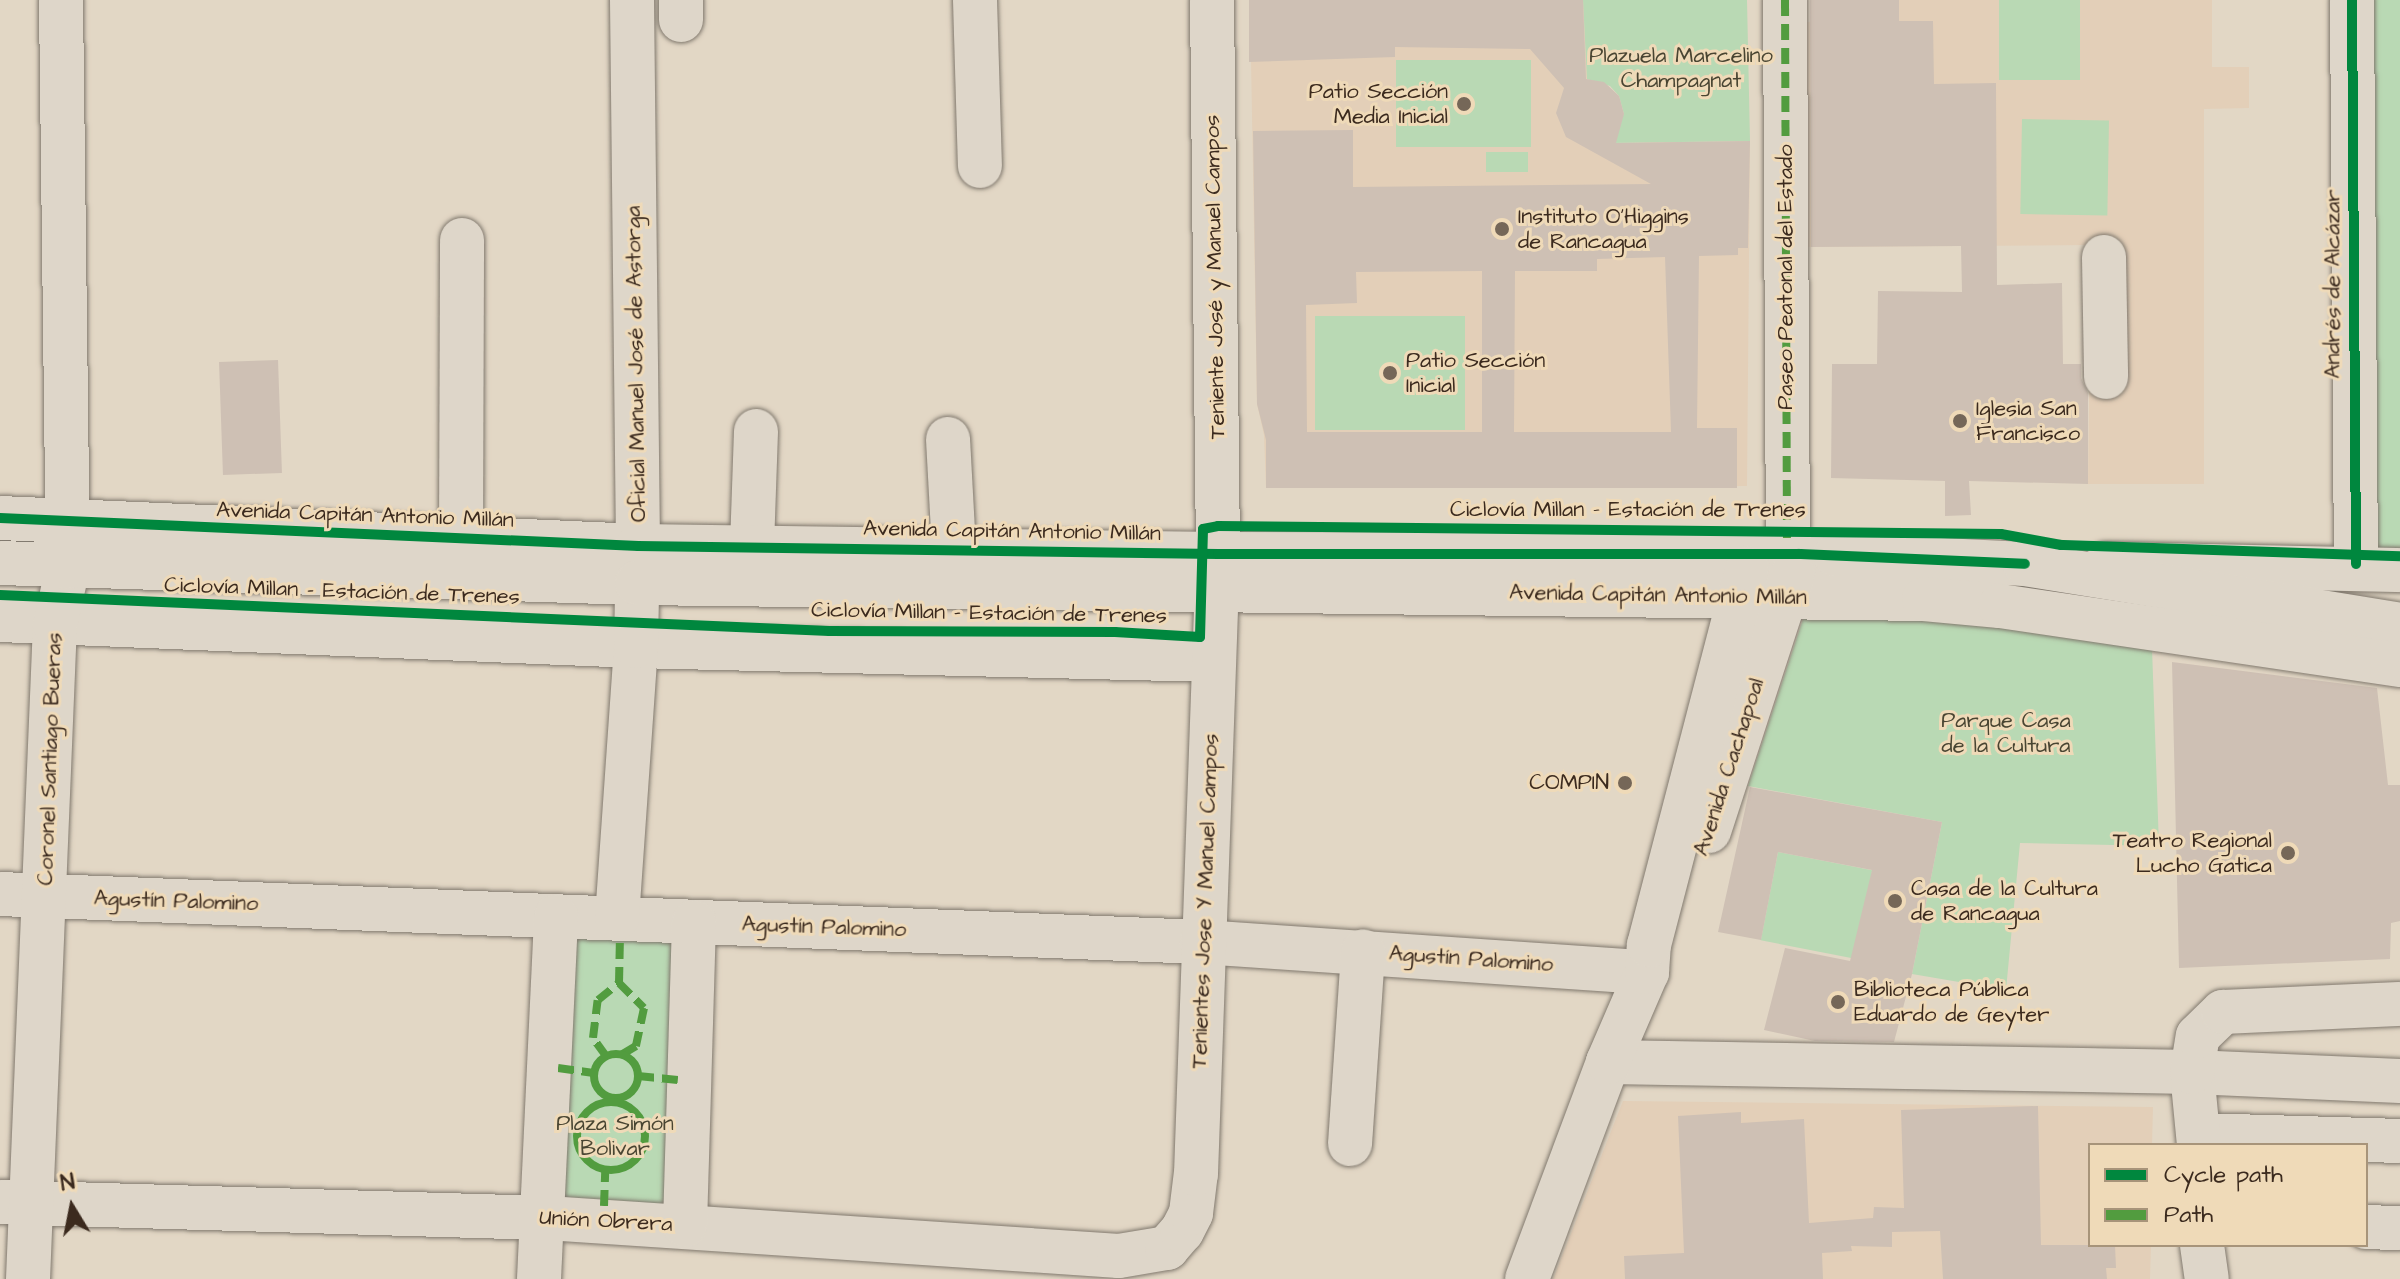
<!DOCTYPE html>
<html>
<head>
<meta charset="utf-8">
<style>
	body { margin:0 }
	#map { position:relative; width:2400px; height:1279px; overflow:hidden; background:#e2d7c5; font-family:"Architects Daughter",sans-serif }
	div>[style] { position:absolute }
	.built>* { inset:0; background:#e3cfb8 }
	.green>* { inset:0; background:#b9d9b4; transform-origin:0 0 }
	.building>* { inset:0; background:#cec0b4; transform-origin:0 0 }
	.roads { filter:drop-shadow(0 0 2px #81796e) drop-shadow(0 0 2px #81796e) }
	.minor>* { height:44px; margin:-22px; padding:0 22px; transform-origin:22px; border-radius:22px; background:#ded6c9 }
	.major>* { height:44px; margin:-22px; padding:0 22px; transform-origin:22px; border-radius:22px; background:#ded6c9 }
	.quiet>* { height:8px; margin-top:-4px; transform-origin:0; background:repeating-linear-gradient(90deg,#529c3f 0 16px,transparent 0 24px) }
	.quiet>.ring { margin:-4px; padding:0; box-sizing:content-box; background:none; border:8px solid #529c3f; border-radius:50% }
	.cycleway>* { height:10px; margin:-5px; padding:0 5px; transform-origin:5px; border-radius:5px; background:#00873e }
	.dots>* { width:22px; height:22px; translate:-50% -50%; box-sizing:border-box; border:4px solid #efdab8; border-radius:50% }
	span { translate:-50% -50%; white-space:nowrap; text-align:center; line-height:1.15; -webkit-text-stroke:6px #efdab8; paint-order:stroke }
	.park-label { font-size:22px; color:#494532 }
	.poi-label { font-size:22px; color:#3b2a1e }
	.right { translate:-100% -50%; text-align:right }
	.left { translate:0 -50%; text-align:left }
	.street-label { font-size:22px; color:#3b2a1e }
	.legend { position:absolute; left:2088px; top:1143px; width:280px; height:104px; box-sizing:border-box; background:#efdab8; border:2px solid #a7947a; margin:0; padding:10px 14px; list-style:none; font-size:24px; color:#3b2a1e }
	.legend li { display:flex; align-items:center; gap:16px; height:40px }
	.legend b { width:40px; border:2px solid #a7947a }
	.north { position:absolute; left:32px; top:1167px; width:80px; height:80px; -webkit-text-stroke:6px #efdab8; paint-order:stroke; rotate:350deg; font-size:22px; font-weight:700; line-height:32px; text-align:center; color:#3b2a1e }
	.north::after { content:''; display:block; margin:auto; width:28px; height:36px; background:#3b2a1e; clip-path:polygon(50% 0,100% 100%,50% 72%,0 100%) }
</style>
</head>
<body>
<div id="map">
	<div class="built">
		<i style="clip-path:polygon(1250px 0,1583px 0,1604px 82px,1619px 96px,1624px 114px,1608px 143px,1750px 141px,1747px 486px,1266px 488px,1264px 435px,1257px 404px)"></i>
		<i style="clip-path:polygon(1899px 0,2212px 0,2212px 67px,2249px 67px,2249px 108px,2204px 109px,2204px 484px,2088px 484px,2091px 245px,1802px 247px,1800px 22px,1898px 21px)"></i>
		<i style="clip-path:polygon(1623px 1101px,2153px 1107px,2152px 1145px,2090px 1145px,2090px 1245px,2151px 1245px,2150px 1279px,1553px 1279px)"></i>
	</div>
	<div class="green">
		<i style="clip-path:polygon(1583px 0,1747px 0,1750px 141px,1607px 143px,1624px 114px,1619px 96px,1610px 86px,1587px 79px)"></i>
		<i style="left:1999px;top:0;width:81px;height:80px"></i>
		<i style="clip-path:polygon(2365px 0,2400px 0,2400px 552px,2372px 550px)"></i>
		<i style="left:1531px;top:60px;width:87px;height:135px;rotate:90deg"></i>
		<i style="left:2022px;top:119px;width:87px;height:95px;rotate:1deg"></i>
		<i style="left:1486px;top:152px;width:42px;height:20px"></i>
		<i style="left:1315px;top:316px;width:150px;height:114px"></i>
		<i style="clip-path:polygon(1805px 613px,1991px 618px,2152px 648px,2159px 846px,2020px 843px,2006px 990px,1912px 974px,1942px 822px,1748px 786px)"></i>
		<i style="left:1778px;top:852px;width:96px;height:90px;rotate:11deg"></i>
		<i style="left:567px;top:932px;width:116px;height:270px;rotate:3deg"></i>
	</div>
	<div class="building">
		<i style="clip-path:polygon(evenodd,1249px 0,1583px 0,1586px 79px,1604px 82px,1619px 96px,1624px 114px,1616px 143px,1750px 141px,1748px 248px,1738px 248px,1738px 255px,1699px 256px,1697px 428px,1737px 428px,1737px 488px,1266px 488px,1266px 440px,1257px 404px,1253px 131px,1353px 130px,1353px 187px,1651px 184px,1566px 137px,1556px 113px,1564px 88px,1530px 49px,1395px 47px,1395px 57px,1249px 62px,1249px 0,1665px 257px,1671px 432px,1514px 432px,1515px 271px,1597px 271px,1597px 259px,1665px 257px,1249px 0,1482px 271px,1482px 432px,1307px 432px,1306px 305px,1357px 303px,1356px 272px,1482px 271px)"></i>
		<i style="clip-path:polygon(1810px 0,1899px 0,1899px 21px,1933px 21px,1934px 84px,1996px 83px,1997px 285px,2062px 283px,2063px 364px,2081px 364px,2081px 378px,2088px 393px,2088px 484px,1969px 481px,1971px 515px,1945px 516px,1945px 481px,1831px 478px,1832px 364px,1877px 364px,1878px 291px,1962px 292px,1961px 246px,1811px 247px)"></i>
		<i style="left:278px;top:360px;width:113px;height:59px;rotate:88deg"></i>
		<i style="clip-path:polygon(2172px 662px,2377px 688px,2388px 785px,2400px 785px,2400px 921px,2391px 923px,2390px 959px,2179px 968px)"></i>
		<i style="clip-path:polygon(1750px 787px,1942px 822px,1912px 974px,1894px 1042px,1815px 1041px,1764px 1030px,1785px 948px,1850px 961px,1872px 870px,1778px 852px,1761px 940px,1718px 932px)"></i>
		<i style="clip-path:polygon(2038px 1106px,2041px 1245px,2115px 1245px,2116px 1268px,2106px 1268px,2107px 1279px,1943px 1279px,1940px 1231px,1892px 1232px,1892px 1247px,1851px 1246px,1852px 1251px,1822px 1253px,1823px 1279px,1625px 1279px,1624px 1256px,1684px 1253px,1678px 1116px,1741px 1112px,1741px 1123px,1804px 1119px,1809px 1223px,1873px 1218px,1874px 1207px,1904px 1208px,1901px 1110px)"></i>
	</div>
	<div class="roads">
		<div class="minor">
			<i style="left:681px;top:0;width:20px;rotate:90deg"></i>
			<i style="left:975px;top:0;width:166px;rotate:88.3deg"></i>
			<i style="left:1785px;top:0;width:554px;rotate:89.69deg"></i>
			<i style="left:2352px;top:0;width:568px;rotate:89.6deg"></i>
			<i style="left:2104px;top:257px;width:120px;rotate:89deg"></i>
			<i style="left:948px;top:439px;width:112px;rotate:86.9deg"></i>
			<i style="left:461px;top:540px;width:300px;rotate:-89.8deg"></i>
			<i style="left:752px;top:546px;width:115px;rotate:-88deg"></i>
			<i style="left:2106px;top:564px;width:294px;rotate:1.2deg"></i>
			<i style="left:0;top:620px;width:637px;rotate:2.34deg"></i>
			<i style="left:636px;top:646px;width:578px;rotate:1.39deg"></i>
			<i style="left:0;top:894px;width:1203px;rotate:2.29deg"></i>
			<i style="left:1202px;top:942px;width:446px;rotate:3.9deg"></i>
			<i style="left:617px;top:918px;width:273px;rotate:-86deg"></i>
			<i style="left:636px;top:646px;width:100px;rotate:-88.9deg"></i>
			<i style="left:638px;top:546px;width:546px;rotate:-90.63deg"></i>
			<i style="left:1608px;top:1062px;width:584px;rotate:0.98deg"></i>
			<i style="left:2192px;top:1072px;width:208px;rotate:2.5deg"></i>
			<i style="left:2199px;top:1135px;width:201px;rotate:1.7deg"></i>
			<i style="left:1350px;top:1144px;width:193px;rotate:-86.1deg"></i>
			<i style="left:2199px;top:1145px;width:73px;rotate:-95.5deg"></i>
			<i style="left:2192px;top:1072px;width:36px;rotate:-81deg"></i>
			<i style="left:2198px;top:1036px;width:35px;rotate:-44deg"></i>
			<i style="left:2223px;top:1012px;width:177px;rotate:-2.6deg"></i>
			<i style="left:0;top:1202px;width:547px;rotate:1.68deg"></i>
			<i style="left:547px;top:1218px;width:573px;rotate:3.8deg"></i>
			<i style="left:1119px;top:1256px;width:49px;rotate:-9.5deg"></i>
			<i style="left:1167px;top:1248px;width:23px;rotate:-49deg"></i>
			<i style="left:1182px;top:1231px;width:20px;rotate:-63deg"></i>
			<i style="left:1191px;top:1213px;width:39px;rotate:-83deg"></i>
			<i style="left:1196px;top:1174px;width:620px;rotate:-87.97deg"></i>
			<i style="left:1218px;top:554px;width:554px;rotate:-90.62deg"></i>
			<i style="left:685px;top:1225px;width:303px;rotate:-88.3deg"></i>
			<i style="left:2366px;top:1227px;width:34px;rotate:2deg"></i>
			<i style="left:2202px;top:1245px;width:34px;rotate:82deg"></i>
			<i style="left:28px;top:1279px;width:655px;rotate:-87.64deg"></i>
			<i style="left:55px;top:625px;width:59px;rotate:-77.4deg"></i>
			<i style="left:68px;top:567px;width:567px;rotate:-90.71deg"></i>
			<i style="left:539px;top:1279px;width:363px;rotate:-87.3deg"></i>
		</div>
		<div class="major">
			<i style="left:0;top:518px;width:639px;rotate:2.51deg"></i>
			<i style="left:638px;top:546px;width:580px;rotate:0.79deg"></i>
			<i style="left:1218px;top:554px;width:618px;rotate:0.09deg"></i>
			<i style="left:1836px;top:555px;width:189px;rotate:2.7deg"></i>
			<i style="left:2025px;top:564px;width:380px;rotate:9.2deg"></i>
			<i style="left:0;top:563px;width:637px;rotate:1.8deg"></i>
			<i style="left:637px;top:583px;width:1287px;rotate:0.71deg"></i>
			<i style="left:1924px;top:599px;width:76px;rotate:5.3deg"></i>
			<i style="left:2000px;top:606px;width:404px;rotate:8.4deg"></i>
			<i style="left:1709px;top:831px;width:271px;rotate:-72deg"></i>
			<i style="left:1527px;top:1279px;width:232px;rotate:-69.5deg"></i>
			<i style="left:1608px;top:1062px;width:98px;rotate:-66.6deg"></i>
			<i style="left:1647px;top:972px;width:27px;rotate:-86deg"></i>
			<i style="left:1649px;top:945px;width:389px;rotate:-75.4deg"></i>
		</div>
	</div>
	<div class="quiet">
		<i style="left:1785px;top:0;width:538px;rotate:89.79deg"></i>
		<i style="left:619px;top:983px;width:35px;rotate:45deg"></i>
		<i style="left:644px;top:1008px;width:39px;rotate:102deg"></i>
		<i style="left:636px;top:1046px;width:17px;rotate:149deg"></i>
		<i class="ring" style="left:594px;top:1054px;width:36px;height:36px"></i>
		<i style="left:606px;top:1056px;width:22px;rotate:-126deg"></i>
		<i style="left:593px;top:1038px;width:38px;rotate:-83deg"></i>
		<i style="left:598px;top:1000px;width:27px;rotate:-39deg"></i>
		<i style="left:619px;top:983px;width:48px;rotate:-88.8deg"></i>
		<i style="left:558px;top:1068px;width:36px;rotate:8deg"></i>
		<i style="left:638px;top:1076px;width:40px;rotate:5.7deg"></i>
		<i class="ring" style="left:577px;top:1102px;width:60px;height:60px"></i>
		<i style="left:604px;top:1206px;width:36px;rotate:-88deg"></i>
	</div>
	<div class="cycleway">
		<i style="left:2352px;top:0;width:564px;rotate:89.59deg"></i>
		<i style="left:0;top:518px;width:639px;rotate:2.51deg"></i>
		<i style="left:638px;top:546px;width:580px;rotate:0.79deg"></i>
		<i style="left:1218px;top:554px;width:582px"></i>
		<i style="left:1800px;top:554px;width:225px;rotate:2.5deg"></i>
		<i style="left:0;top:595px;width:830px;rotate:2.49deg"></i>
		<i style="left:829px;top:631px;width:286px;rotate:0.2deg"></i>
		<i style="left:1115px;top:632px;width:85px;rotate:3.4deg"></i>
		<i style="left:1200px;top:637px;width:108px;rotate:-88.4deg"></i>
		<i style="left:1203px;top:529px;width:15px;rotate:-11deg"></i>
		<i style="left:1218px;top:526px;width:783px;rotate:0.59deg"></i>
		<i style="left:2001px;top:534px;width:61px;rotate:10.4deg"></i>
		<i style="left:2061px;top:545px;width:339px;rotate:1.9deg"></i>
	</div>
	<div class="dots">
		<i style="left:1464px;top:104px;background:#756758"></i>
		<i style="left:1502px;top:229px;background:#756758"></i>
		<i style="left:1390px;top:373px;background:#756758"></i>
		<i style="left:1960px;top:421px;background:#756758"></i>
		<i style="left:1625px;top:783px;background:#756758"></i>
		<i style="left:2288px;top:853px;background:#756758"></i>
		<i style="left:1895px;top:901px;background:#756758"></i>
		<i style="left:1838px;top:1002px;background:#756758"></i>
	</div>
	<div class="park-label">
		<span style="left:1681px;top:68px">Plazuela Marcelino<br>Champagnat</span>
		<span style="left:2006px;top:733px">Parque Casa<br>de la Cultura</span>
		<span style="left:615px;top:1136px">Plaza Simón<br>Bolivar</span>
	</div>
	<div class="poi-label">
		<span class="right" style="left:1448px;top:104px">Patio Sección<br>Media Inicial</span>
		<span class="left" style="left:1518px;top:229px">Instituto O'Higgins<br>de Rancagua</span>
		<span class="left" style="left:1406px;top:373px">Patio Sección<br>Inicial</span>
		<span class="left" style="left:1976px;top:421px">Iglesia San<br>Francisco</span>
		<span class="right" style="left:1609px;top:783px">COMPIN</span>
		<span class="right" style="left:2272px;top:853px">Teatro Regional<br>Lucho Gatica</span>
		<span class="left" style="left:1911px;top:901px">Casa de la Cultura<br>de Rancagua</span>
		<span class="left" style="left:1854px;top:1002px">Biblioteca Pública<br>Eduardo de Geyter</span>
	</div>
	<div class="street-label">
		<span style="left:1215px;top:277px;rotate:-91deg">Teniente José y Manuel Campos</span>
		<span style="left:1786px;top:277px;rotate:-90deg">Paseo Peatonal del Estado</span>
		<span style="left:2333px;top:284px;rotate:-90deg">Andrés de Alcázar</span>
		<span style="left:636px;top:364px;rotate:-91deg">Oficial Manuel José de Astorga</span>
		<span style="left:1628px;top:510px">Ciclovía Millan - Estación de Trenes</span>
		<span style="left:365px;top:515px;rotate:2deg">Avenida Capitán Antonio Millán</span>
		<span style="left:1012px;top:531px;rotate:1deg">Avenida Capitán Antonio Millán</span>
		<span style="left:342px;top:591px;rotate:2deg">Ciclovía Millan - Estación de Trenes</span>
		<span style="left:1658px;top:595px;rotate:1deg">Avenida Capitán Antonio Millán</span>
		<span style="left:989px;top:613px;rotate:1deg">Ciclovía Millan - Estación de Trenes</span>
		<span style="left:50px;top:759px;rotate:-88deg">Coronel Santiago Bueras</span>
		<span style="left:1729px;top:767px;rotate:-72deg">Avenida Cachapoal</span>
		<span style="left:176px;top:901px;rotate:2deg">Agustín Palomino</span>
		<span style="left:1205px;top:901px;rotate:-88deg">Tenientes Jose Y Manuel Campos</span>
		<span style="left:824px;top:927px;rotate:2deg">Agustín Palomino</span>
		<span style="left:1471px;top:959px;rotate:4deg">Agustín Palomino</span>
		<span style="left:606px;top:1221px;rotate:3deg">Unión Obrera</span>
	</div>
	<ul class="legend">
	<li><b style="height:10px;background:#00873e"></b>Cycle path</li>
	<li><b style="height:10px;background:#529c3f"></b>Path</li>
	</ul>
	<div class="north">N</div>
</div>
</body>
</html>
